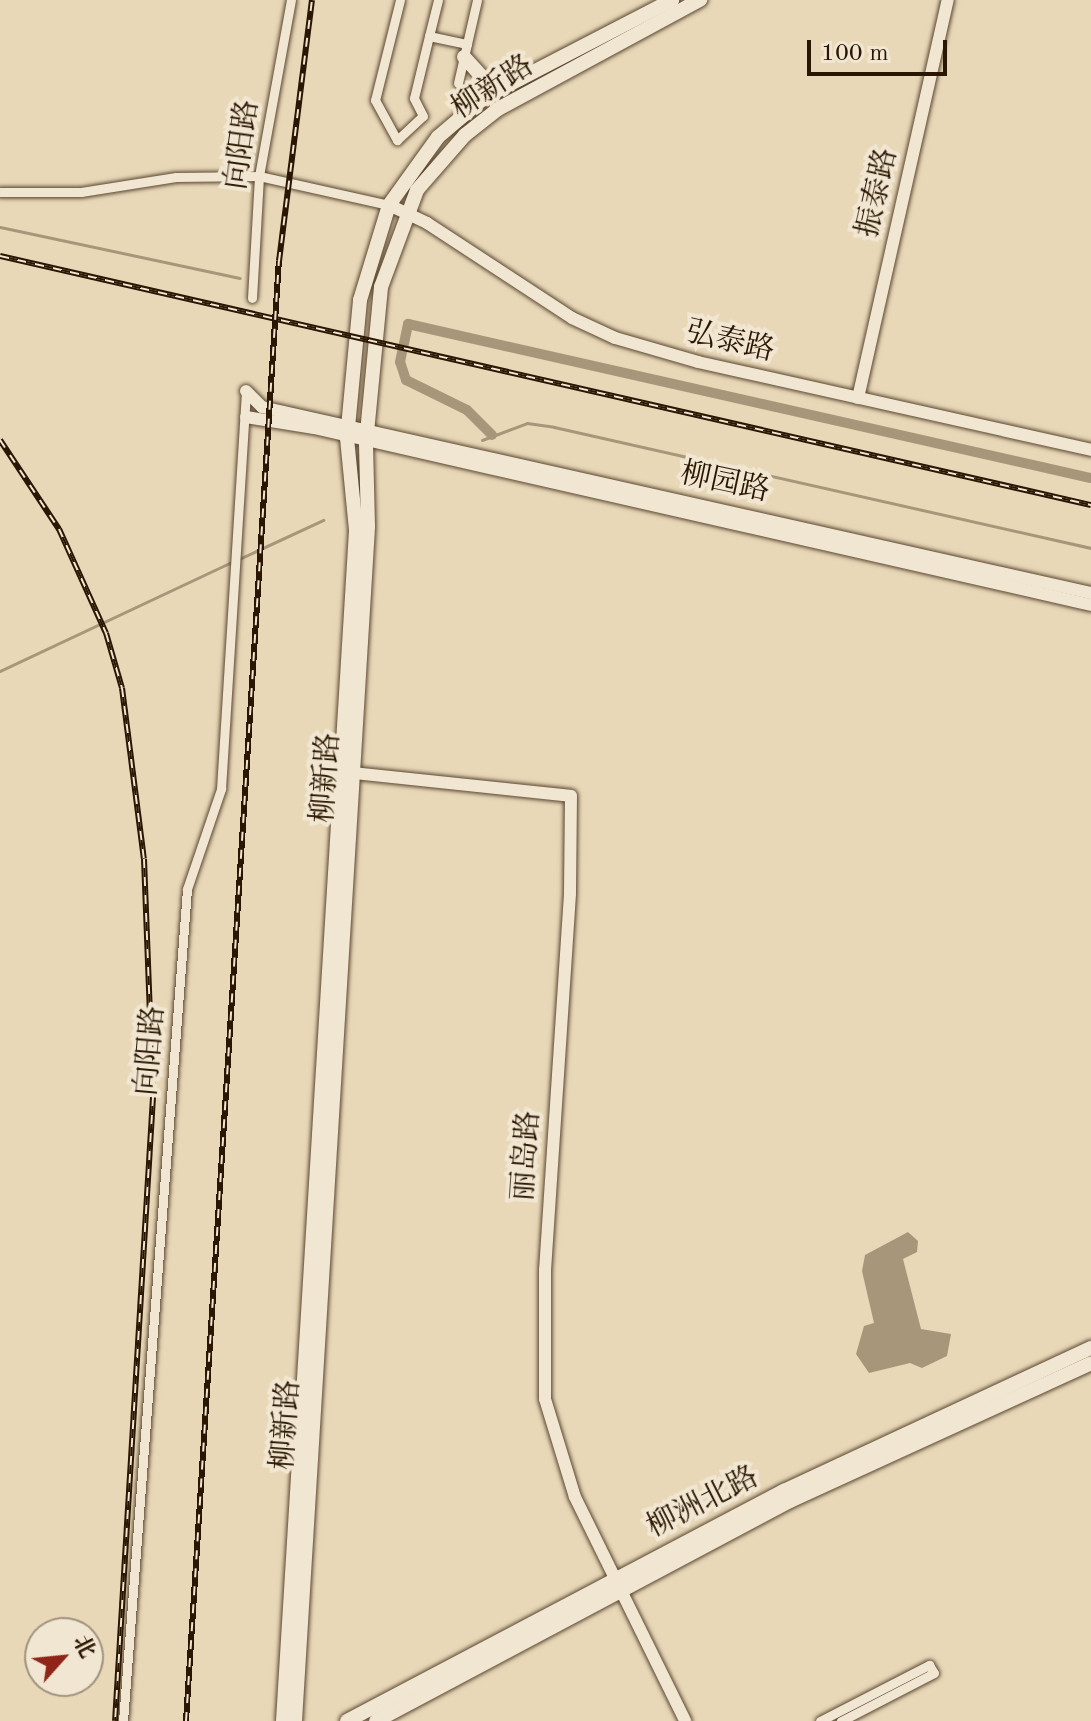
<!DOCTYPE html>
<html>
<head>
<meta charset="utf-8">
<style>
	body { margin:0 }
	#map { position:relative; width:1091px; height:1721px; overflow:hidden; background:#e8d8b8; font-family:"Old Standard TT","Noto Serif SC",serif }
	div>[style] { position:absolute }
	.water>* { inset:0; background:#a7967a }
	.stream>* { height:3px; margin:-1.5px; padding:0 1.5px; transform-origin:1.5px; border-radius:1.5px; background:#a7967a }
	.canal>* { height:10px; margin:-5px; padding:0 5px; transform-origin:5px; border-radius:5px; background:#a7967a }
	.roads { filter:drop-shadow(0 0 2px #5a4630) drop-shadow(0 0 2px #5a4630) }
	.minor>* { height:9px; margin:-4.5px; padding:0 4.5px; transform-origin:4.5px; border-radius:4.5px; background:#f0e6d1 }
	.tertiary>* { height:12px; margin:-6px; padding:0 6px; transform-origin:6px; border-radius:6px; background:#f0e6d1 }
	.secondary>* { height:14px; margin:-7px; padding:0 7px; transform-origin:7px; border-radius:7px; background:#f0e6d1 }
	.rail>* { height:6px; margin-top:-3px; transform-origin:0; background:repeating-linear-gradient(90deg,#f0e6d1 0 9px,#2a1602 0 18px); box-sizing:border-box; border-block:2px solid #2a1602 }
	span { translate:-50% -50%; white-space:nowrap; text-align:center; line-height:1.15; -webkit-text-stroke:8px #f0e6d1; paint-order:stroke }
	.street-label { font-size:30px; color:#2a1602 }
	.north { position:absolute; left:24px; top:1617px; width:80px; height:80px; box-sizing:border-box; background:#f0e6d1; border:2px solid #a1937e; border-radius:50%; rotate:63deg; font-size:22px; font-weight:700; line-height:32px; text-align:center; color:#2a1602 }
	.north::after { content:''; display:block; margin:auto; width:28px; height:36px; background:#8f2418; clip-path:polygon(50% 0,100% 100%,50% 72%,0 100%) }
	.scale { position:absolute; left:807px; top:40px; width:140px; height:36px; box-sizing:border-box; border:4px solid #2a1602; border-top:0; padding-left:10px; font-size:24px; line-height:28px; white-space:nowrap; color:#2a1602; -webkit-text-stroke:6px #f0e6d1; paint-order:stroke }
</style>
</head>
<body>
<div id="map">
	<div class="water">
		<i style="clip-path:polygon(908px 1232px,918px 1241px,917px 1252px,903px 1259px,921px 1329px,951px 1334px,947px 1356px,922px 1368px,910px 1363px,869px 1373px,856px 1354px,864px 1326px,874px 1323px,862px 1271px,865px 1255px)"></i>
	</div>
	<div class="stream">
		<i style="left:0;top:227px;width:245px;rotate:12deg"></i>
		<i style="left:482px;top:440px;width:48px;rotate:-20.7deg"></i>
		<i style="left:527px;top:423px;width:27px;rotate:8deg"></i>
		<i style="left:554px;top:427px;width:550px;rotate:12.7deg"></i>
		<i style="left:239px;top:559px;width:93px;rotate:-24.9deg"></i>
		<i style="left:0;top:671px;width:256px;rotate:-25.2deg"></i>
	</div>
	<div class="canal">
		<i style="left:492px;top:435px;width:35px;rotate:-135deg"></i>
		<i style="left:467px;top:410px;width:68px;rotate:-153.8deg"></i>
		<i style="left:406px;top:380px;width:19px;rotate:-108deg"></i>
		<i style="left:400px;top:362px;width:39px;rotate:-78deg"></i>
		<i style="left:408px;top:324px;width:700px;rotate:12.71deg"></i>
	</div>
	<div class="roads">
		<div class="minor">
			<i style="left:400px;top:0;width:103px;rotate:104deg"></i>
			<i style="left:375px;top:100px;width:46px;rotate:61.2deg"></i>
			<i style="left:397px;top:140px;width:35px;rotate:-43deg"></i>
			<i style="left:423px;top:116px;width:20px;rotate:-117deg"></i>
			<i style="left:414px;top:98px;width:64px;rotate:-76.4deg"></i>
			<i style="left:438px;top:0;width:37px;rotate:104deg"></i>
			<i style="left:429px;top:36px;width:39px;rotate:12deg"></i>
			<i style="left:458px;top:83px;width:85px;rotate:-77.1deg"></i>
			<i style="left:0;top:192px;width:81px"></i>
			<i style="left:81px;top:192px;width:96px;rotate:-9deg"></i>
			<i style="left:176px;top:177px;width:83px;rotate:-0.7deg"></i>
			<i style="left:259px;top:176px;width:133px;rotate:12.6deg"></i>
			<i style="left:252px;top:298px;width:122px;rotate:-86.7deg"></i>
			<i style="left:259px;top:176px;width:179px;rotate:-79.7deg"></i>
			<i style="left:123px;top:1721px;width:834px;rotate:-85.6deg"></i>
			<i style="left:187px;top:889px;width:106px;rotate:-71.2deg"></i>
			<i style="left:221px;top:789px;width:399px;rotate:-86.4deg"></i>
			<i style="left:820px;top:1721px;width:123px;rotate:-27.2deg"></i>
			<i style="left:929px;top:1665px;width:9px;rotate:58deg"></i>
			<i style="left:934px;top:1673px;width:105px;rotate:152.7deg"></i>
		</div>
		<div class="tertiary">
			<i style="left:389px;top:205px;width:42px;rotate:25.3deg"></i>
			<i style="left:427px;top:223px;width:173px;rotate:33.2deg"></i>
			<i style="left:572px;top:318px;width:47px;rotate:24.9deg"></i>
			<i style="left:615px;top:338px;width:86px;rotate:16.1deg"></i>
			<i style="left:698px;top:362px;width:403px;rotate:12.6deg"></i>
			<i style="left:246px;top:391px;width:23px;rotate:45deg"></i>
			<i style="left:262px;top:407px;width:850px;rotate:12.65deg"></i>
			<i style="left:858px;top:398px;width:408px;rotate:-77.3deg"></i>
			<i style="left:246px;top:417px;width:69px;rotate:9.2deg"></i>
			<i style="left:314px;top:428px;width:797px;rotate:12.83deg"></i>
			<i style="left:344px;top:772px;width:228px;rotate:6deg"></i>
			<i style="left:571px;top:796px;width:98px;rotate:90.6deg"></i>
			<i style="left:570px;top:894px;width:377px;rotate:93.8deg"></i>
			<i style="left:545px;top:1270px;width:129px;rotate:90deg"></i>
			<i style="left:545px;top:1399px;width:102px;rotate:73deg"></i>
			<i style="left:575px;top:1497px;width:250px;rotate:63.8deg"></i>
		</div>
		<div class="secondary">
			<i style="left:464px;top:57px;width:47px;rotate:47.6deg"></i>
			<i style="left:283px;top:1721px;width:1193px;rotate:-86.49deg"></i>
			<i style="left:356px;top:530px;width:92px;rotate:-95.6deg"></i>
			<i style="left:347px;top:438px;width:139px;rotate:-84.6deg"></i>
			<i style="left:360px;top:300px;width:99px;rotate:-73deg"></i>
			<i style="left:389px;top:205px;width:84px;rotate:-54.2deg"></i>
			<i style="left:438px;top:137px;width:62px;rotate:-40.4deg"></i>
			<i style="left:485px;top:97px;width:211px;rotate:-27.4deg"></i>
			<i style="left:295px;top:1721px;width:1197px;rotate:-86.5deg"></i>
			<i style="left:368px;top:526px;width:83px;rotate:-91.4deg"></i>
			<i style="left:366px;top:443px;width:157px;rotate:-84.5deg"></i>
			<i style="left:381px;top:287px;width:103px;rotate:-69.6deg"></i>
			<i style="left:417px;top:190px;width:73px;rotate:-48.9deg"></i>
			<i style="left:465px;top:135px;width:42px;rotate:-38.2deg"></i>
			<i style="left:498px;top:109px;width:230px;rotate:-28.4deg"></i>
			<i style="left:347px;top:1721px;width:494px;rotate:-27.8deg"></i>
			<i style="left:784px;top:1491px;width:339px;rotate:-25deg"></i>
			<i style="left:376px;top:1721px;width:469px;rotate:-28deg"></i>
			<i style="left:790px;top:1501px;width:331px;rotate:-24.6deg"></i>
		</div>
	</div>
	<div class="rail">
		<i style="left:0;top:256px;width:1119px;rotate:12.86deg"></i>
		<i style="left:0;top:440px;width:107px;rotate:56.5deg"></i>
		<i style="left:59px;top:529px;width:114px;rotate:65.7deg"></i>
		<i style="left:106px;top:633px;width:57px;rotate:73.8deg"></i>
		<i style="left:122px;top:688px;width:172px;rotate:82.7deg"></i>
		<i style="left:144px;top:859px;width:238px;rotate:87.8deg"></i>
		<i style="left:153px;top:1097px;width:625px;rotate:93.48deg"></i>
		<i style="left:186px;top:1721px;width:1463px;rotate:-86.36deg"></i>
		<i style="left:279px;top:261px;width:263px;rotate:-82.8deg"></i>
	</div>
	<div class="street-label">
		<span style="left:493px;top:88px;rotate:-33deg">柳新路</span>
		<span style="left:243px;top:145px;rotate:-82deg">向阳路</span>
		<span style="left:878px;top:193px;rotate:-77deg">振泰路</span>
		<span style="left:730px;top:342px;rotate:13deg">弘泰路</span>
		<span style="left:725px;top:483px;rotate:12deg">柳园路</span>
		<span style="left:327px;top:778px;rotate:-86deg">柳新路</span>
		<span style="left:151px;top:1051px;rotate:-85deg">向阳路</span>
		<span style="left:527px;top:1156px;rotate:-86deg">丽岛路</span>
		<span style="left:287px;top:1425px;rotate:-86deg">柳新路</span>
		<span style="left:703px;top:1503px;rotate:-27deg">柳洲北路</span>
	</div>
	<div class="north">北</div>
	<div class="scale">100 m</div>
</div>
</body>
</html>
